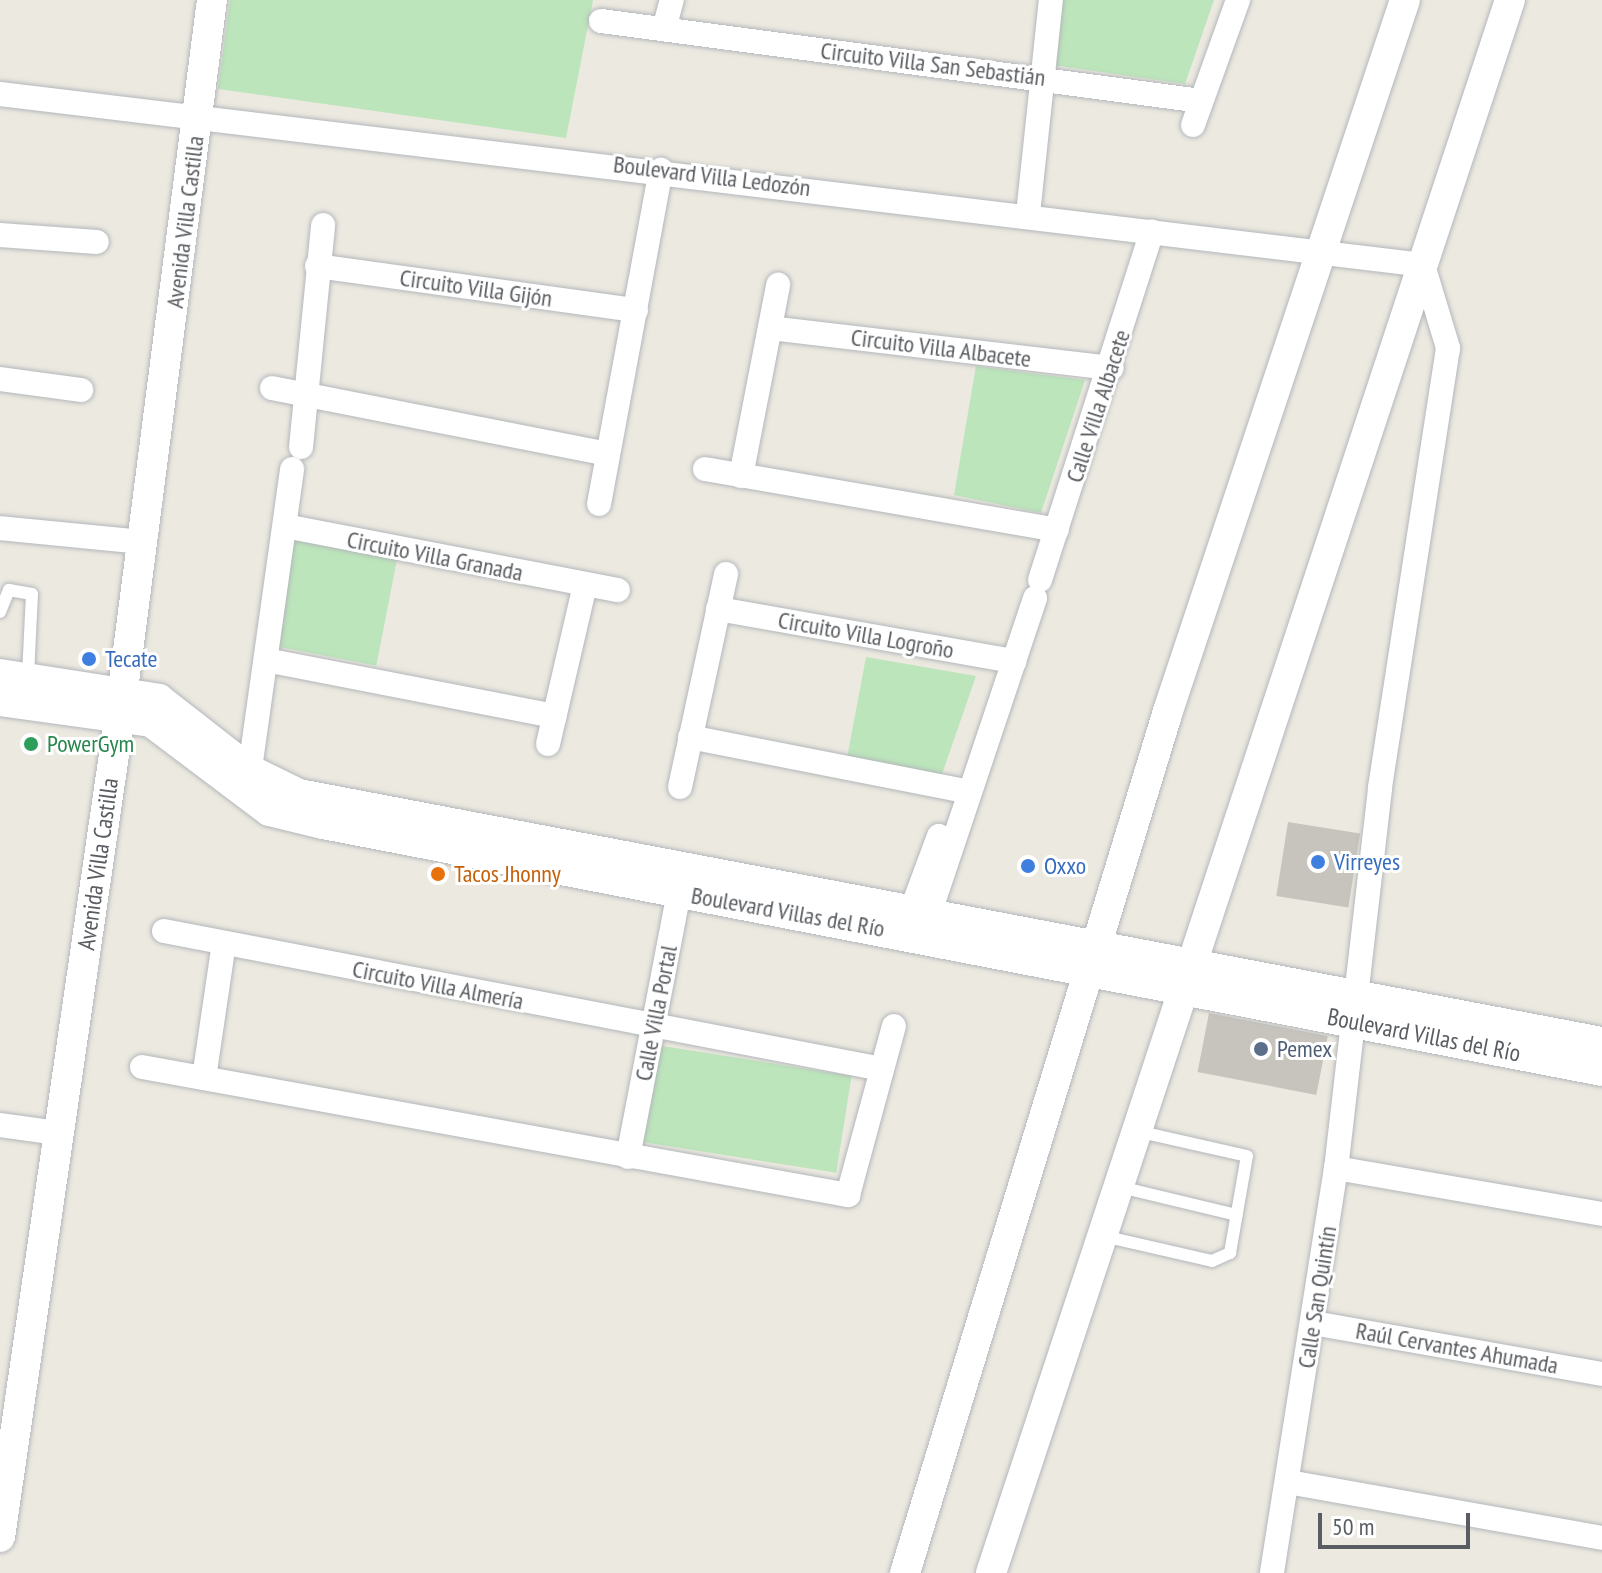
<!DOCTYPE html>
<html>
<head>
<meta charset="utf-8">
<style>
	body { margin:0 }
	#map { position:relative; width:1602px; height:1573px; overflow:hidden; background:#ece9e0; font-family:"PT Sans Narrow",sans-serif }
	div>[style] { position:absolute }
	.green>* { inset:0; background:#bce5bb; transform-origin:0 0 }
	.building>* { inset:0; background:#c7c4bd; transform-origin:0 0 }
	.roads { filter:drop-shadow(0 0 2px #b3b7bb) drop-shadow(0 0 2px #b3b7bb) }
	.service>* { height:12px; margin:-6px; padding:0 6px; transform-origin:6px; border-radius:6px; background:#fff }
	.minor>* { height:24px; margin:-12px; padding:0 12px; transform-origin:12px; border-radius:12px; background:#fff }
	.tertiary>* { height:30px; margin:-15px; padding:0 15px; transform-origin:15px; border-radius:15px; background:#fff }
	.dots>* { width:22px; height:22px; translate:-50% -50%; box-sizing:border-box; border:4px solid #fff; border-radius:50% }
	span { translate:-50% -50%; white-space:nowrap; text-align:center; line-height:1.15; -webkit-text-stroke:6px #fff; paint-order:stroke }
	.street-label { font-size:24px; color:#595d61 }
	.shop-label { font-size:24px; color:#366cbe }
	.left { translate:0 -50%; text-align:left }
	.leisure-label { font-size:24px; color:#27864d }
	.food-label { font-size:24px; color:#c56008 }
	.service-label { font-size:24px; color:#4e5e75 }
	.scale { position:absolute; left:1318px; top:1513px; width:152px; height:36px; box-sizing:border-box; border:4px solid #595d61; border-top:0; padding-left:10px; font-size:24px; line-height:28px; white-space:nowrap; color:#595d61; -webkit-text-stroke:6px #fff; paint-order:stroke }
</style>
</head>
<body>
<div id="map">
	<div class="green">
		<i style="clip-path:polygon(230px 0,593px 0,566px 138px,218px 89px)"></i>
		<i style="clip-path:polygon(1059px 0,1214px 0,1185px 84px,1052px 65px)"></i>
		<i style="clip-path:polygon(976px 366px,1085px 380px,1041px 513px,954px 495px)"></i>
		<i style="left:285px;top:538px;width:114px;height:108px;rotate:11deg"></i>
		<i style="clip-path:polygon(866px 657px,976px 676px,941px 777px,847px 758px)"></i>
		<i style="left:656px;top:1045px;width:198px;height:98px;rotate:9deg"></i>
	</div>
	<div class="building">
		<i style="left:1288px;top:822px;width:73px;height:75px;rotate:9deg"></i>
		<i style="left:1209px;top:1013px;width:121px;height:60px;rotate:11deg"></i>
	</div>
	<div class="roads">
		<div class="service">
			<i style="left:0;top:612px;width:24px;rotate:-68deg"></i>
			<i style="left:9px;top:590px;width:23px;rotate:10deg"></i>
			<i style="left:32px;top:594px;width:83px;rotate:92.8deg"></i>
			<i style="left:1120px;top:1187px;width:120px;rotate:13.5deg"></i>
			<i style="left:1103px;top:1236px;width:112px;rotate:12.9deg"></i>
			<i style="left:1212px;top:1261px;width:20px;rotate:-24deg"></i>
			<i style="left:1230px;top:1253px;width:98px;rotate:-80.1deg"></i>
			<i style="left:1247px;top:1156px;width:114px;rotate:-167.3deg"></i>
		</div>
		<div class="minor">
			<i style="left:601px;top:21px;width:605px;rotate:7.59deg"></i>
			<i style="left:664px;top:29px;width:30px;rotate:-75deg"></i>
			<i style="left:0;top:94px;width:1433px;rotate:6.85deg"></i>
			<i style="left:1423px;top:265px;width:87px;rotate:73.2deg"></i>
			<i style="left:1448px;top:348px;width:446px;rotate:98.8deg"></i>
			<i style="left:1380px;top:789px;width:382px;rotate:96.6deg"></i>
			<i style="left:1336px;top:1168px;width:410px;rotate:99deg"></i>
			<i style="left:1193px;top:125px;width:133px;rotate:-70.2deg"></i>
			<i style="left:1028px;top:214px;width:215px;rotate:-83.9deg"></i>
			<i style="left:0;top:235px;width:97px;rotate:4.1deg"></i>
			<i style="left:317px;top:266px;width:322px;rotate:7.9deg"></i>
			<i style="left:770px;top:328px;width:344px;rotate:6.7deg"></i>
			<i style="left:0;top:379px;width:82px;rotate:7.7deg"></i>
			<i style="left:272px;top:388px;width:342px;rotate:11.1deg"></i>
			<i style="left:301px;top:447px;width:223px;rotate:-84.3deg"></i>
			<i style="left:705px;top:469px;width:357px;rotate:9.8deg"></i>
			<i style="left:741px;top:476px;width:195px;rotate:-79deg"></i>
			<i style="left:599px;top:504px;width:340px;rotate:-79.5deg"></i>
			<i style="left:285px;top:526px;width:339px;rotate:10.9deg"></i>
			<i style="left:0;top:528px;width:144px;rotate:5.6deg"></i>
			<i style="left:1040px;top:580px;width:366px;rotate:-72.2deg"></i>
			<i style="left:718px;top:609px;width:301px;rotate:10deg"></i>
			<i style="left:266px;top:660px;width:294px;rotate:11deg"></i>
			<i style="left:690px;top:737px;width:285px;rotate:11.1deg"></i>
			<i style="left:548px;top:744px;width:163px;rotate:-76.9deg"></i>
			<i style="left:248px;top:783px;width:317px;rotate:-82deg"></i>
			<i style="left:680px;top:787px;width:218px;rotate:-77.8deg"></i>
			<i style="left:906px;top:925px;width:95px;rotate:-69.7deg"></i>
			<i style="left:924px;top:930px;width:350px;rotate:-71.5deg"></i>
			<i style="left:164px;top:931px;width:731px;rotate:10.88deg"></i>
			<i style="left:142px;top:1067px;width:718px;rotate:10.28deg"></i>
			<i style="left:848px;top:1195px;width:175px;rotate:-74.8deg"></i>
			<i style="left:204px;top:1078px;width:136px;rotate:-81.6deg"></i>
			<i style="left:0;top:1125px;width:59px;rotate:7.9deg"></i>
			<i style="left:628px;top:1157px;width:286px;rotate:-79.1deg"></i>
			<i style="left:1336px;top:1168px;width:270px;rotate:9.8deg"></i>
			<i style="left:1313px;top:1323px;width:293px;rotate:10deg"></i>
			<i style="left:1288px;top:1482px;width:319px;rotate:10.1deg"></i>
		</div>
		<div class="tertiary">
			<i style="left:0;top:674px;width:161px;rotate:8.9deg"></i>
			<i style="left:159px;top:699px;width:115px;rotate:38deg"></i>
			<i style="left:250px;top:770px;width:55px;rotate:26.1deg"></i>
			<i style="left:299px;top:794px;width:1326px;rotate:10.78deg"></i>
			<i style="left:0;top:701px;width:152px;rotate:7.9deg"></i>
			<i style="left:151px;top:722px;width:148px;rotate:37deg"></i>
			<i style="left:269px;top:811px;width:56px;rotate:13.5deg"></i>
			<i style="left:323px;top:824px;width:1303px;rotate:10.93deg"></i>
			<i style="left:0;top:1537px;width:833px;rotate:-81.71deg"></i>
			<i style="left:120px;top:713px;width:719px;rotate:-82.65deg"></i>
			<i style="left:905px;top:1573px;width:901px;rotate:-73.03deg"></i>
			<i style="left:1168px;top:711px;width:749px;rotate:-71.57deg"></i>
			<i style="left:991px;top:1573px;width:1656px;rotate:-71.74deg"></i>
		</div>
	</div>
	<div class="dots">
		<i style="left:89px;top:659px;background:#3f7fe0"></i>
		<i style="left:31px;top:744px;background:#2e9e5b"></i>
		<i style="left:1318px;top:862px;background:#3f7fe0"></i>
		<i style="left:1028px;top:866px;background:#3f7fe0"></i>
		<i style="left:438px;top:874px;background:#e8710a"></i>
		<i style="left:1261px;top:1049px;background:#5c6f8a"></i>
	</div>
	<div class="street-label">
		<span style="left:933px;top:64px;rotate:7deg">Circuito Villa San Sebastián</span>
		<span style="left:712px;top:176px;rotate:7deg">Boulevard Villa Ledozón</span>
		<span style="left:185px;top:222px;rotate:-83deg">Avenida Villa Castilla</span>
		<span style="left:476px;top:288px;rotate:8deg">Circuito Villa Gijón</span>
		<span style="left:941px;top:348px;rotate:7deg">Circuito Villa Albacete</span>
		<span style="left:1098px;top:406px;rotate:-72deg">Calle Villa Albacete</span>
		<span style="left:435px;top:556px;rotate:11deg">Circuito Villa Granada</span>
		<span style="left:866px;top:635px;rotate:10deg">Circuito Villa Logroño</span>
		<span style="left:98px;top:864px;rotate:-82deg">Avenida Villa Castilla</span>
		<span style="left:788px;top:912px;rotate:10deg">Boulevard Villas del Río</span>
		<span style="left:438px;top:985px;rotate:11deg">Circuito Villa Almería</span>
		<span style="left:656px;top:1013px;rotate:-79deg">Calle Villa Portal</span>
		<span style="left:1424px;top:1035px;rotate:11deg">Boulevard Villas del Río</span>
		<span style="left:1317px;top:1297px;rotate:-81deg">Calle San Quintín</span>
		<span style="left:1457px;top:1348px;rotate:10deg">Raúl Cervantes Ahumada</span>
	</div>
	<div class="shop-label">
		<span class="left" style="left:105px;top:659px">Tecate</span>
		<span class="left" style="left:1334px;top:862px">Virreyes</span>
		<span class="left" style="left:1044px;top:866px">Oxxo</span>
	</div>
	<div class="leisure-label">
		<span class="left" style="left:47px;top:744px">PowerGym</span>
	</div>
	<div class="food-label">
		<span class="left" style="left:454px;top:874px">Tacos Jhonny</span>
	</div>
	<div class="service-label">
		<span class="left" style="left:1277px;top:1049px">Pemex</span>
	</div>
	<div class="scale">50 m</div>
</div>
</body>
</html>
